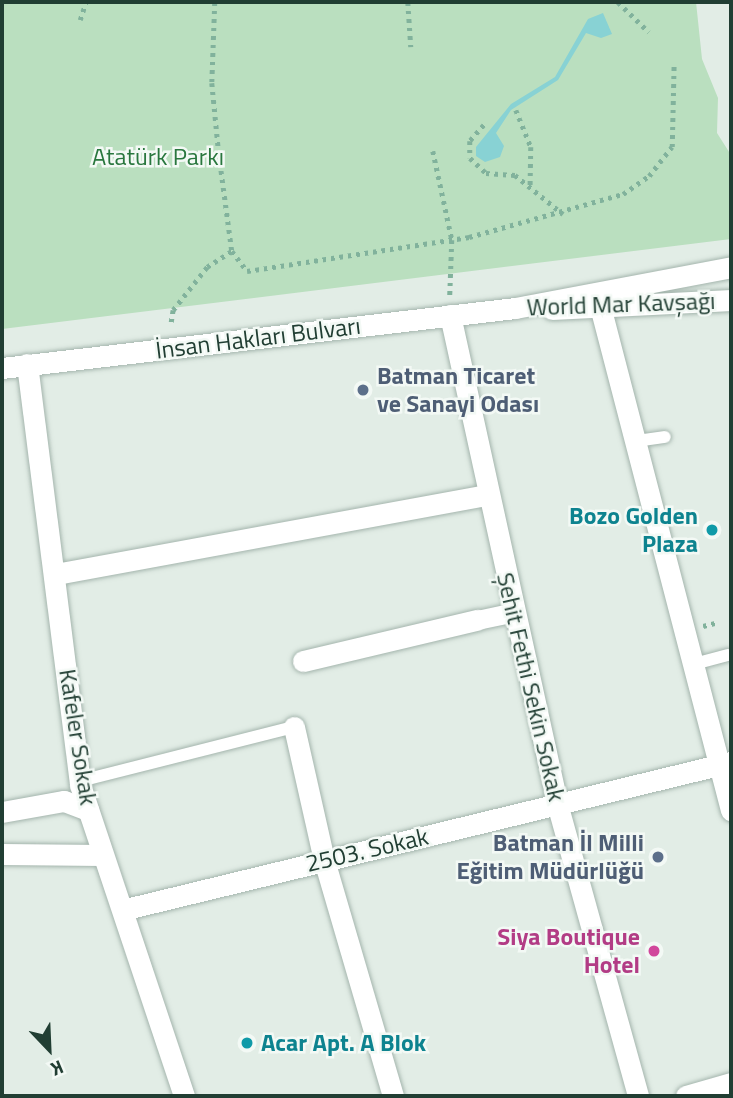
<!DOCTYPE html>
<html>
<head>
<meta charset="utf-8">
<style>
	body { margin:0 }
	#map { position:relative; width:733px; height:1098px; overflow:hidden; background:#e2ede6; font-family:"Titillium Web",sans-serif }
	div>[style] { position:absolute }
	.green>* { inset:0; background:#badfbf }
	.water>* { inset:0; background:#88d2d4 }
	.path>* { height:4.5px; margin-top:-2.25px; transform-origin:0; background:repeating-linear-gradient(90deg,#81b29c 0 3.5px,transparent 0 8.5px) }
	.roads { filter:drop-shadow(0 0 2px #a4b5ad) drop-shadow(0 0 2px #a4b5ad) }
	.service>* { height:12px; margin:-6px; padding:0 6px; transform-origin:6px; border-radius:6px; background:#fff }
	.pedestrian>* { height:19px; margin:-9.5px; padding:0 9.5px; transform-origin:9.5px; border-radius:9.5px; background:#fff }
	.minor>* { height:21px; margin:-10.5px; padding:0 10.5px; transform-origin:10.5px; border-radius:10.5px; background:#fff }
	.secondary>* { height:21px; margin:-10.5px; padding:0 10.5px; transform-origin:10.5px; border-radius:10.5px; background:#fff }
	.dots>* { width:19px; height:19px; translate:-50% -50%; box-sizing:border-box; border:4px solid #f3f9f5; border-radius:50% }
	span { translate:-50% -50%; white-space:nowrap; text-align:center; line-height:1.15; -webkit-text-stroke:5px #f3f9f5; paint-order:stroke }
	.park-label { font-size:24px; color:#29773e }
	.street-label { font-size:24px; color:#213e33 }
	.service-label { font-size:24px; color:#4e5e75; font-weight:700 }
	.left { translate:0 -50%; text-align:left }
	.right { translate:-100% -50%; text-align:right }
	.culture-label { font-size:24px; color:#0d838f; font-weight:700 }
	.hotel-label { font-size:24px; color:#b23c85; font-weight:700 }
	.frame { position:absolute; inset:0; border:4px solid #213e33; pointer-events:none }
	.north { position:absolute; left:14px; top:1014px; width:70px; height:70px; -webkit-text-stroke:5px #f3f9f5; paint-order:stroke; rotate:157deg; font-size:19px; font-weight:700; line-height:28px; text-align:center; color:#213e33 }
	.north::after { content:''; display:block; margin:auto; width:24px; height:32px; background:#213e33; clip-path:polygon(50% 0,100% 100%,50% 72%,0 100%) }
</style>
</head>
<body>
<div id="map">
	<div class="green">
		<i style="clip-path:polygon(2px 2px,696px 2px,702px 59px,718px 98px,717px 133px,731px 155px,731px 239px,2px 329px)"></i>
	</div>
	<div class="water">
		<i style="clip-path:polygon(603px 13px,612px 34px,601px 38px,586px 33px,558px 80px,511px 110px,496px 133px,504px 146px,500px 157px,485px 162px,476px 156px,476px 147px,511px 104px,555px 77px,588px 19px)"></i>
	</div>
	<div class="path">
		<i style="left:215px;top:2px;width:81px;rotate:92.1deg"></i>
		<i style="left:212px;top:83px;width:71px;rotate:84.4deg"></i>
		<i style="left:219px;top:154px;width:98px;rotate:82.4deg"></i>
		<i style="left:232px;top:251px;width:25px;rotate:53deg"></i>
		<i style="left:247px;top:271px;width:225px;rotate:-8.7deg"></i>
		<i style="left:469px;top:237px;width:160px;rotate:-15.6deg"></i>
		<i style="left:623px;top:194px;width:32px;rotate:-35deg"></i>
		<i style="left:649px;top:176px;width:37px;rotate:-52deg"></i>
		<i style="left:672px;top:147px;width:85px;rotate:-88.7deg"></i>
		<i style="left:408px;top:2px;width:45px;rotate:86.2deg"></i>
		<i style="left:618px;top:2px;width:43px;rotate:44.1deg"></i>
		<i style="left:80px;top:20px;width:19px;rotate:-72deg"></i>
		<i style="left:516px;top:110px;width:40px;rotate:68deg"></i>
		<i style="left:531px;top:147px;width:39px;rotate:91deg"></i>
		<i style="left:484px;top:125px;width:21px;rotate:131deg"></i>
		<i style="left:470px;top:141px;width:17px;rotate:90deg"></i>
		<i style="left:470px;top:158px;width:22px;rotate:43deg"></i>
		<i style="left:486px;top:173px;width:29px;rotate:4deg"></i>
		<i style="left:515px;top:175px;width:62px;rotate:39.1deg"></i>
		<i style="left:433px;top:151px;width:91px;rotate:77.9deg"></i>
		<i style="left:452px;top:240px;width:55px;rotate:92.1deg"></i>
		<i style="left:171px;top:322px;width:12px;rotate:-81deg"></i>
		<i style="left:173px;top:310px;width:55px;rotate:-51.7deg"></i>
		<i style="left:207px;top:267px;width:30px;rotate:-33deg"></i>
		<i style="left:703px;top:626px;width:16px;rotate:-14deg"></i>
	</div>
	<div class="roads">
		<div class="service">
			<i style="left:636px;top:441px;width:29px;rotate:-8deg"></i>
			<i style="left:694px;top:664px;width:35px;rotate:-15deg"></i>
			<i style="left:80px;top:781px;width:221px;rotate:-14.2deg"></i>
		</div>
		<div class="pedestrian">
			<i style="left:477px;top:620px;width:38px;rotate:-12deg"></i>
		</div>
		<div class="minor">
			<i style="left:601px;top:310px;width:517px;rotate:75.43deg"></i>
			<i style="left:450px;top:315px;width:504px;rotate:77.62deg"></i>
			<i style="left:558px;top:807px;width:300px;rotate:74.5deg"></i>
			<i style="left:27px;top:364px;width:424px;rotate:82.8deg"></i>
			<i style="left:80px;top:785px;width:328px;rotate:71.5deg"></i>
			<i style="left:56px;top:574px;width:438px;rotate:-10.4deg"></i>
			<i style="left:303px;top:661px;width:179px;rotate:-13.3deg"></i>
			<i style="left:294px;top:727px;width:136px;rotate:77.3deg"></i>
			<i style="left:324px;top:860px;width:246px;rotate:73.7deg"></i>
			<i style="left:2px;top:812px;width:63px;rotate:-10.1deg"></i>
			<i style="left:64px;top:801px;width:26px;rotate:21deg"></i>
			<i style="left:2px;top:854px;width:100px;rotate:0.6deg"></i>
			<i style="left:126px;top:909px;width:623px;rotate:-13.66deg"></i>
			<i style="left:686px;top:1096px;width:47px;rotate:-16.1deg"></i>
		</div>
		<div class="secondary">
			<i style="left:552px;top:309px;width:179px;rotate:-2.9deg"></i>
			<i style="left:2px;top:368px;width:516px;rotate:-6.67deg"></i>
			<i style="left:515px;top:308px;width:220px;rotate:-10.7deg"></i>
		</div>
	</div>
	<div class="dots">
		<i style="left:363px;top:390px;background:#5c6f8a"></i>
		<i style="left:712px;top:530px;background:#0f9aa8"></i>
		<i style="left:658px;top:857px;background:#5c6f8a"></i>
		<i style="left:654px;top:951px;background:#d1479c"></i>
		<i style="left:247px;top:1043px;background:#0f9aa8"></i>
	</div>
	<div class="park-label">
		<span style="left:158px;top:157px">Atatürk Parkı</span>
	</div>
	<div class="street-label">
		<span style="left:621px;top:304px;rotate:-2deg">World Mar Kavşağı</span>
		<span style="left:258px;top:338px;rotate:-7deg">İnsan Hakları Bulvarı</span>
		<span style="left:531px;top:687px;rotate:77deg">Şehit Fethi Sekin Sokak</span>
		<span style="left:78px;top:737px;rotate:81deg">Kafeler Sokak</span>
		<span style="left:367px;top:850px;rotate:-13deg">2503. Sokak</span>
	</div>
	<div class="service-label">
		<span class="left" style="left:377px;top:390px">Batman Ticaret<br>ve Sanayi Odası</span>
		<span class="right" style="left:644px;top:857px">Batman İl Milli<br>Eğitim Müdürlüğü</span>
	</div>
	<div class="culture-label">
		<span class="right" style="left:698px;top:530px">Bozo Golden<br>Plaza</span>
		<span class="left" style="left:261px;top:1043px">Acar Apt. A Blok</span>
	</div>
	<div class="hotel-label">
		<span class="right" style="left:640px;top:951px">Siya Boutique<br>Hotel</span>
	</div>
	<div class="frame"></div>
	<div class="north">K</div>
</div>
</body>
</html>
